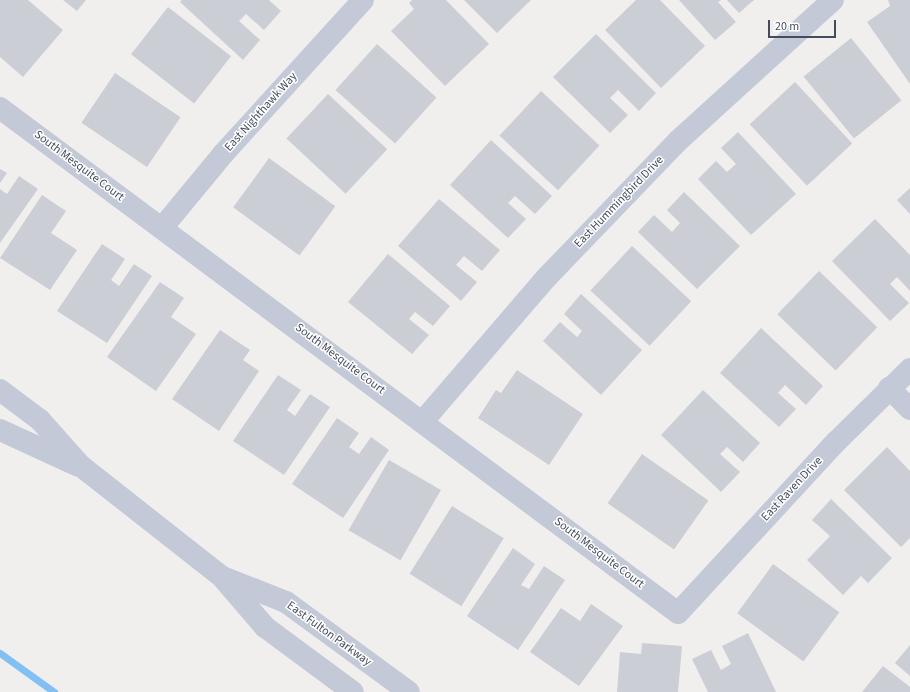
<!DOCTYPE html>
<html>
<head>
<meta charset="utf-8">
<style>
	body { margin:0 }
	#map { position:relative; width:910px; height:692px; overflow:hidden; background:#f1eeee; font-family:"Source Sans 3",sans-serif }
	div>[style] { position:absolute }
	.stream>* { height:7px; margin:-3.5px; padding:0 3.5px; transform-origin:3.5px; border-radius:3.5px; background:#81c0f3 }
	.building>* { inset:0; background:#ccced6; transform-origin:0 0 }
	.minor>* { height:22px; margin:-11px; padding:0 11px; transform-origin:11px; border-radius:11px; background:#c3c9d6 }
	span { translate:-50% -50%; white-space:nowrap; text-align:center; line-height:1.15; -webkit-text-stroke:3px #fff; paint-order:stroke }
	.street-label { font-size:12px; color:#444b5d }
	.scale { position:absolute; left:768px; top:20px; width:68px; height:18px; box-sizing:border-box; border:2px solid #444b5d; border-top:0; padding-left:5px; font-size:12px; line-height:14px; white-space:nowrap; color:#444b5d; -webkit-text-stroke:3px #fff; paint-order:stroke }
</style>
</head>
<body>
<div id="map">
	<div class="stream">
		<i style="left:0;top:653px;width:67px;rotate:35.8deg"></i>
	</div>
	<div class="building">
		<i style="clip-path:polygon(0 0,28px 0,63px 30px,23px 77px,0 57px)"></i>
		<i style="clip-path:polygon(63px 0,86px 0,77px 11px)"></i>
		<i style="clip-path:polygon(182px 0,269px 0,281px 11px,264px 30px,246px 14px,239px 21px,260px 40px,243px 60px,180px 2px)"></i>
		<i style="clip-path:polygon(412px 0,446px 0,489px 44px,445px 86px,391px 31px,414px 9px,409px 3px)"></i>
		<i style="clip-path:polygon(464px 0,531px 0,497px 33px)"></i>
		<i style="clip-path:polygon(636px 0,660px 0,705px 46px,661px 88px,605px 30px)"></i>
		<i style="clip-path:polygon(679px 0,721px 0,718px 2px,736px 22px,715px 40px)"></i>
		<i style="clip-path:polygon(727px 0,754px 0,739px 13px)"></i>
		<i style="clip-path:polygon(888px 0,910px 0,910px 84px,867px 22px,890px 6px)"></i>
		<i style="left:168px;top:7px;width:80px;height:60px;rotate:38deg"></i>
		<i style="clip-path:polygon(596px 34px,656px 93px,639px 111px,618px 90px,610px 98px,628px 115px,610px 133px,553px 77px)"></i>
		<i style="left:851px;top:38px;width:80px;height:61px;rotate:51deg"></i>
		<i style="left:377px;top:44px;width:80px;height:62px;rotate:42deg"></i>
		<i style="left:115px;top:73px;width:79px;height:60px;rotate:34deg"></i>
		<i style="left:795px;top:82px;width:84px;height:62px;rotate:47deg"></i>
		<i style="left:541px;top:91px;width:80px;height:61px;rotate:43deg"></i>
		<i style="left:328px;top:94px;width:81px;height:61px;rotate:43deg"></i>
		<i style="clip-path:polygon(738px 132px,796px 194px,751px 235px,698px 179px,716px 161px,727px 172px,736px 164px,721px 148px)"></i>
		<i style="clip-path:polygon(491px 140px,552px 196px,535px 214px,515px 196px,508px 203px,526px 219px,508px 238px,450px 185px)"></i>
		<i style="left:269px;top:158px;width:82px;height:61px;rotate:36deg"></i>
		<i style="clip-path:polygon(0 169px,7px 173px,0 183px)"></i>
		<i style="clip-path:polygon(19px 176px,38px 189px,0 243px,0 189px,7px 194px)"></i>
		<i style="clip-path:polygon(910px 188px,910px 214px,897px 200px)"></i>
		<i style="clip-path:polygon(684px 192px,740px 246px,697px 289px,638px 232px,654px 215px,672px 232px,680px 223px,667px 210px)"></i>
		<i style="clip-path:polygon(42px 195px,66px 211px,51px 233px,77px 250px,50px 290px,0 258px)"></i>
		<i style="clip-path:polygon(439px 199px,500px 250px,482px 271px,464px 256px,456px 265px,477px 282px,461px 301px,398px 246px)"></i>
		<i style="clip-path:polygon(875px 219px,910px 255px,910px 291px,897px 277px,890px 284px,909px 303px,890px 321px,832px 261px)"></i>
		<i style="clip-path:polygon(102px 244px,125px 259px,111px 280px,119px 286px,134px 264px,152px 276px,107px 343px,57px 311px)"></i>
		<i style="left:632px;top:246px;width:81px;height:61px;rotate:43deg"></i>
		<i style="clip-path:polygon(388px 254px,450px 306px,433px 326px,415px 312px,409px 319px,429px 335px,412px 354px,348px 302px)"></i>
		<i style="left:819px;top:271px;width:81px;height:60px;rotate:44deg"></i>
		<i style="clip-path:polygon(160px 282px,184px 298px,171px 317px,196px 334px,156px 391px,107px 357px)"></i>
		<i style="clip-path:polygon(581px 294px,642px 350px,601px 395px,543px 341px,560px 322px,577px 337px,582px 331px,564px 314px)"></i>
		<i style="clip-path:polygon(761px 328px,823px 386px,806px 405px,785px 385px,778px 393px,796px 409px,779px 427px,720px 373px)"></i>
		<i style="clip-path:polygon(220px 330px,250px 350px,243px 360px,259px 371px,219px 431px,172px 399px)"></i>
		<i style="clip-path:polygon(517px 370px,583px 414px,549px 465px,478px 418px,496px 390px,501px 393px)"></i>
		<i style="clip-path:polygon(278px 375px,301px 390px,287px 410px,295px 416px,310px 394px,330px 407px,284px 475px,233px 441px)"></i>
		<i style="clip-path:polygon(703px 390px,760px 443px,743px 462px,727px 447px,720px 454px,740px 472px,721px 492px,661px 435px)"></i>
		<i style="clip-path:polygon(337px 418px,359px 433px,349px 447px,359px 454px,371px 437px,389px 450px,343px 518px,292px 484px)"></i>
		<i style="clip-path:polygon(887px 447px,910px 471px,910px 538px,901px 547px,844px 490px)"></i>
		<i style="left:642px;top:454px;width:81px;height:60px;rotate:35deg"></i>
		<i style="left:389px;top:460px;width:60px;height:81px;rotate:30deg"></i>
		<i style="clip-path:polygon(831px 499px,892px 558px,868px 583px,861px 576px,843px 595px,807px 560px,830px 536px,812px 520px)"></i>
		<i style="left:452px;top:506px;width:61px;height:80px;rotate:32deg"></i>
		<i style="clip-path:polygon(513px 548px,535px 564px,521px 585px,529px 589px,544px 566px,565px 580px,518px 650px,467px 616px)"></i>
		<i style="left:773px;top:564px;width:82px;height:61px;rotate:36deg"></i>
		<i style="clip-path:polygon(591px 604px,623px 626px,579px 686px,530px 652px,561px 608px,580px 621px)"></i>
		<i style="clip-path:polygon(748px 633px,776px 692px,708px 692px,692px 659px,711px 650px,721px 670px,731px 664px,722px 646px)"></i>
		<i style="clip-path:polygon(642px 643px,682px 646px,678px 692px,617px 692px,620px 652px,641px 654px)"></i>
		<i style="clip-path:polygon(910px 645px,910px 676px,895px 663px)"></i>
		<i style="clip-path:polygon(883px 666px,910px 687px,910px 692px,862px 692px)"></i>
	</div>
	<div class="minor">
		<i style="left:0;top:108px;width:845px;rotate:36.68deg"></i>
		<i style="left:678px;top:613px;width:233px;rotate:-47.3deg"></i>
		<i style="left:836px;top:442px;width:104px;rotate:-44.6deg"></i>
		<i style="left:162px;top:228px;width:96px;rotate:-50.5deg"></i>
		<i style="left:223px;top:154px;width:208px;rotate:-47.7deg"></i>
		<i style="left:889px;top:388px;width:30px;rotate:45deg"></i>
		<i style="left:0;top:390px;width:50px;rotate:36.9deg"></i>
		<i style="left:40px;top:420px;width:62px;rotate:48.3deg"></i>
		<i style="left:81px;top:466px;width:179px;rotate:38.2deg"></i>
		<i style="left:222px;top:577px;width:66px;rotate:49.3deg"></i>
		<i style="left:265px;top:627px;width:109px;rotate:36.5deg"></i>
		<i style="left:423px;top:421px;width:190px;rotate:-49.3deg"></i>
		<i style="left:547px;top:277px;width:190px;rotate:-46.1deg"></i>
		<i style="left:679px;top:140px;width:208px;rotate:-42.3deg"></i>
		<i style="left:0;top:430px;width:84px;rotate:24.7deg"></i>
		<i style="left:225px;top:578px;width:66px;rotate:21.5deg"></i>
		<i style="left:286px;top:602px;width:152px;rotate:36.2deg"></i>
	</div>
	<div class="street-label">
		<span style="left:261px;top:112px;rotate:-48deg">East Nighthawk Way</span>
		<span style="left:79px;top:166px;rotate:37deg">South Mesquite Court</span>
		<span style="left:619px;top:202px;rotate:-46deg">East Hummingbird Drive</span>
		<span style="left:340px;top:359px;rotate:37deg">South Mesquite Court</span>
		<span style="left:792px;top:489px;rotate:-47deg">East Raven Drive</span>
		<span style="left:599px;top:553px;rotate:37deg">South Mesquite Court</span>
		<span style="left:329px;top:634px;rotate:36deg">East Fulton Parkway</span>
	</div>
	<div class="scale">20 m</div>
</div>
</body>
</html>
